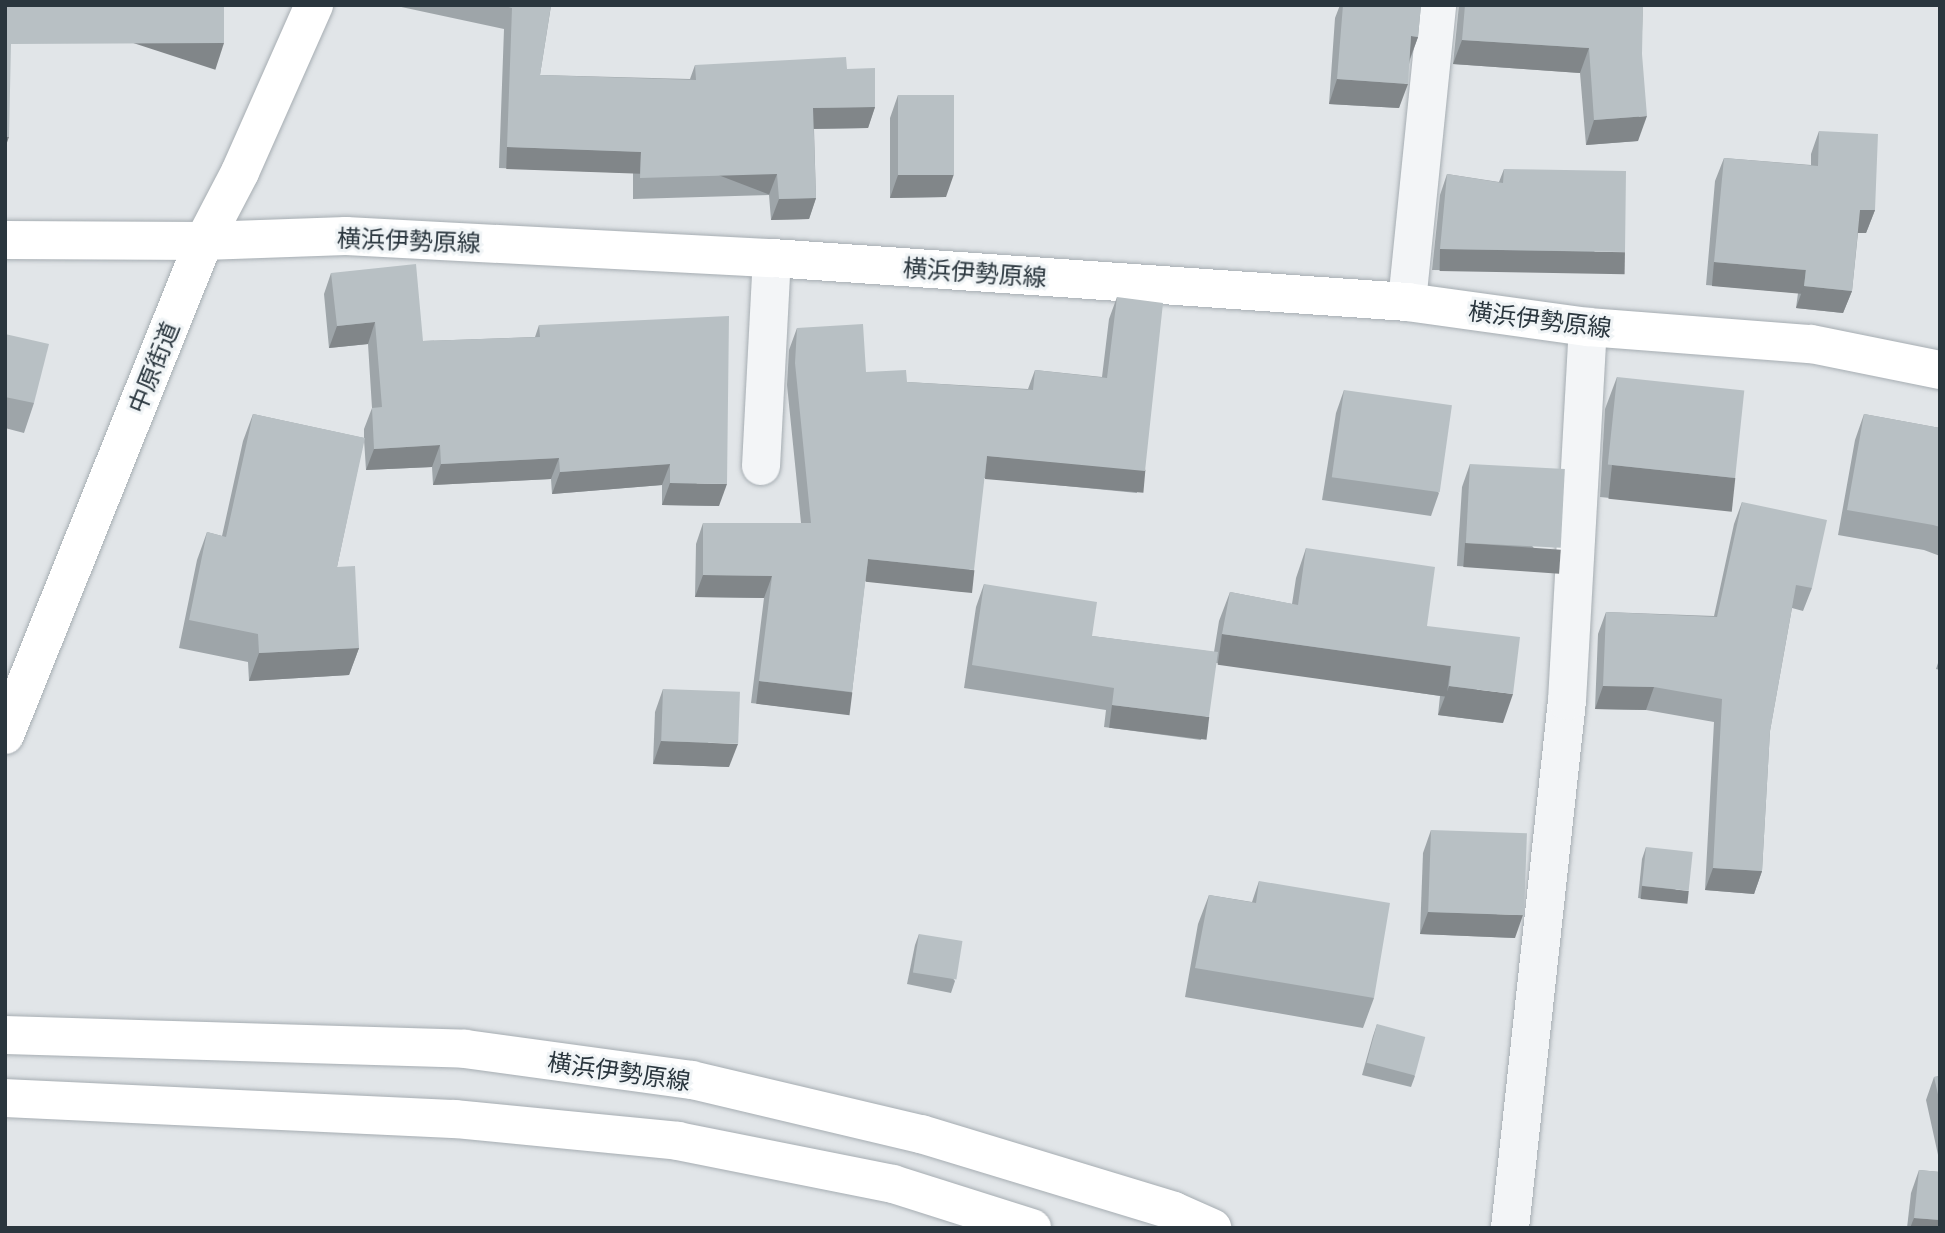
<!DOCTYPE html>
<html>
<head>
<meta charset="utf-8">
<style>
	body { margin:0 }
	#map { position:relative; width:1945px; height:1233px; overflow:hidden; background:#e1e5e8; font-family:"Noto Sans","Noto Sans JP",sans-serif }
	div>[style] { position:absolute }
	.roads { filter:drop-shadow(0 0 2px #a6adb2) drop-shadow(0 0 2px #a6adb2) }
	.minor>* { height:38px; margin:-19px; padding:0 19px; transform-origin:19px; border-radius:19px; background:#f3f5f7 }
	.major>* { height:38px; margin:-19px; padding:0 19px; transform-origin:19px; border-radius:19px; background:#fff }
	.wall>* { inset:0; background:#9ea5a9 }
	.shaded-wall>* { inset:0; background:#818689; transform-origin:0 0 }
	.building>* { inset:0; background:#b8c0c4; transform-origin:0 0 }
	span { translate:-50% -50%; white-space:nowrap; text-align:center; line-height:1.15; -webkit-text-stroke:6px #f0f4f6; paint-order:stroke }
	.street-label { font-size:24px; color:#2a363e }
	.frame { position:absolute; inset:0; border:7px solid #2a363e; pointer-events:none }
</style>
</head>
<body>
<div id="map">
	<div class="roads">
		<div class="minor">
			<i style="left:1407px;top:302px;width:299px;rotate:-84.2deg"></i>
			<i style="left:761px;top:466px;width:208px;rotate:-87deg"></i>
			<i style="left:1510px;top:1228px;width:530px;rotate:-83.83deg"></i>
			<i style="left:1567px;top:701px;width:375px;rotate:-86.8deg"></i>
		</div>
		<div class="major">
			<i style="left:5px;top:240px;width:199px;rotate:0.3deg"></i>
			<i style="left:204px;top:241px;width:142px;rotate:-2deg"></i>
			<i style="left:346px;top:236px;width:427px;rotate:3deg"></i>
			<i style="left:772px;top:258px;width:637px;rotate:3.96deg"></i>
			<i style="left:1407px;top:302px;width:183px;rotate:7.9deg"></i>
			<i style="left:1588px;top:327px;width:224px;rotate:4.4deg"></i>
			<i style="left:1811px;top:344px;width:132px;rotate:11.4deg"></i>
			<i style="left:5px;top:735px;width:533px;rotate:-68.06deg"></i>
			<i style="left:204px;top:241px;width:78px;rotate:-62.4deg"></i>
			<i style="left:240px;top:172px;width:183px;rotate:-66.1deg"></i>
			<i style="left:5px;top:1035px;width:460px;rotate:1.7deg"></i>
			<i style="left:465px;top:1049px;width:229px;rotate:7.8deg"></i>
			<i style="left:692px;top:1080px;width:235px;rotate:13.3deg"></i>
			<i style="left:921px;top:1134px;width:264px;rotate:16.9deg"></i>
			<i style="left:1174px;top:1211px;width:42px;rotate:24.1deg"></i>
			<i style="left:5px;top:1098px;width:450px;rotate:2.7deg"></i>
			<i style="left:455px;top:1119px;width:224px;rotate:5.6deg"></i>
			<i style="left:678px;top:1141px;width:219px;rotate:11.3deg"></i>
			<i style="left:893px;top:1184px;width:146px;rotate:17.6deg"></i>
		</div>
	</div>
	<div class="wall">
		<i style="clip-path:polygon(392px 5px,560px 5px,551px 6px,540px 75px,690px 79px,695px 65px,847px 69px,875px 107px,868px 128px,814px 129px,816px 198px,809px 219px,771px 220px,769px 195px,633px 199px,633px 173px,499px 168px,504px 29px)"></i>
		<i style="clip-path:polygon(1340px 5px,1421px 5px,1418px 37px,1410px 60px,1399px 108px,1329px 104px,1335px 18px)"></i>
		<i style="clip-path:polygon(1459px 5px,1643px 5px,1638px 141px,1586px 145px,1580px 73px,1453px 64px)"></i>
		<i style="clip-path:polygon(898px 95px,946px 197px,890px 198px,890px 118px)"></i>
		<i style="clip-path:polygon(1819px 131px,1875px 210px,1866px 233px,1858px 233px,1852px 291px,1843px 313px,1796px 308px,1798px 293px,1706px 285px,1715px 181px,1724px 158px,1811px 165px,1811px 154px)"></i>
		<i style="clip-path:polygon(1504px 169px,1617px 272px,1432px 270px,1440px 195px,1447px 174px,1499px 182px)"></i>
		<i style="clip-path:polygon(331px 273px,423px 341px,535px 337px,539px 325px,719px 506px,662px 505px,662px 485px,552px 494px,551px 479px,433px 485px,432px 467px,366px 470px,364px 439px,337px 567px,359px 648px,349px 675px,249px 681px,248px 662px,179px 648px,197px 560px,207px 532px,222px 536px,243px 441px,253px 414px,364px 438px,364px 429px,372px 408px,368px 344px,329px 348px,324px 294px)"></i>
		<i style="clip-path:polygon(1117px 297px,1137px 493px,984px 478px,966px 592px,865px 581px,852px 692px,844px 714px,751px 703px,764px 598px,695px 597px,696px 544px,703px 523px,801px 523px,787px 385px,789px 350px,797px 328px,866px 372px,907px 382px,1028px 389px,1035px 370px,1102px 377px,1109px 319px)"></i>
		<i style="clip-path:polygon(5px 334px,34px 403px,24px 433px,5px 428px)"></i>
		<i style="clip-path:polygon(1617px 377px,1735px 477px,1723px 509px,1600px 497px,1605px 409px)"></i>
		<i style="clip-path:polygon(1344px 390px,1439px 493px,1431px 516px,1322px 500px,1336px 413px)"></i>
		<i style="clip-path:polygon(1864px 414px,1940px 428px,1940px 556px,1924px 550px,1838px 535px,1855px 440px)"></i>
		<i style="clip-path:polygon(1470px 464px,1552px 572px,1457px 566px,1462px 487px)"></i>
		<i style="clip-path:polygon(1742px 502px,1812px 588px,1803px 611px,1792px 608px,1770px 731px,1762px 871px,1754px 894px,1705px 890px,1714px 722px,1646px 710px,1595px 709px,1598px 634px,1606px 612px,1714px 616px,1734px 524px)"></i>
		<i style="clip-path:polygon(1306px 548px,1427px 626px,1503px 723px,1438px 715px,1440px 696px,1216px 663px,1201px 740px,1104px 727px,1106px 710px,964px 688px,976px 607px,984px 584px,1092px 636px,1214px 652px,1219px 621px,1230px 592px,1292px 604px,1296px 578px)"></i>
		<i style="clip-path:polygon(1940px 657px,1940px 670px,1936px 669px)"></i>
		<i style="clip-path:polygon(663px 689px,729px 767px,653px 764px,655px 712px)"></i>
		<i style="clip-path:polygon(1431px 830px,1515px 938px,1420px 934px,1423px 853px)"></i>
		<i style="clip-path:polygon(1646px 847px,1685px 903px,1638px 898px,1642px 859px)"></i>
		<i style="clip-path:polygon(1259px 881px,1374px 998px,1363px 1028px,1185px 997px,1198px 924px,1209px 895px,1252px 902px)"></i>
		<i style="clip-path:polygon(919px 934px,955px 981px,951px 993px,907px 984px,915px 945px)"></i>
		<i style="clip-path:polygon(1377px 1024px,1415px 1076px,1411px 1087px,1362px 1075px,1373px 1036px)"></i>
		<i style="clip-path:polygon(1940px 1076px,1940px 1164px,1926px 1100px,1934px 1077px)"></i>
		<i style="clip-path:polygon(1919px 1170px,1940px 1172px,1940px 1228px,1907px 1228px,1911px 1193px)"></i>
	</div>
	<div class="shaded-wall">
		<i style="clip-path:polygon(1411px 36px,1418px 37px,1409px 61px)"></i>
		<i style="clip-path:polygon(1462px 40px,1589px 48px,1580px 73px,1453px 64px)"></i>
		<i style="left:224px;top:43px;width:28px;height:213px;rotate:108deg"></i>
		<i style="clip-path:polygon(1337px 79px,1408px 84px,1399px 108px,1329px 104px)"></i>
		<i style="clip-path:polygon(875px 107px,868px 128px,805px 129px,813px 108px)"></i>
		<i style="clip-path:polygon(1647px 116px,1638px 141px,1586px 145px,1594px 120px)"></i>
		<i style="clip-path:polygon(5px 137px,9px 137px,5px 148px)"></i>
		<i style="left:507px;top:147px;width:134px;height:22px;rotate:2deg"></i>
		<i style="left:777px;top:174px;width:22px;height:137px;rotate:111deg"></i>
		<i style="clip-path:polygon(954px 174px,946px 197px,890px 198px,898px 175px)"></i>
		<i style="clip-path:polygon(816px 198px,809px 219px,771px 220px,779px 199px)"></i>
		<i style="clip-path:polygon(1860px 210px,1875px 210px,1866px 233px,1852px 233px)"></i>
		<i style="left:1440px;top:249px;width:185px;height:22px;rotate:1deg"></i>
		<i style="left:1714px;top:262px;width:92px;height:24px;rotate:5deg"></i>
		<i style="clip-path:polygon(1804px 286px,1852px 291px,1843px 313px,1796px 308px)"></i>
		<i style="clip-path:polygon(375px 322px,368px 344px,329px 348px,337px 326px)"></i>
		<i style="clip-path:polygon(440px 445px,432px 467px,366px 470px,374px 449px)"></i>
		<i style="left:987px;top:456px;width:159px;height:23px;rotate:5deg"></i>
		<i style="clip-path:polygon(559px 458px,551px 479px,433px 485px,441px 464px)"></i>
		<i style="clip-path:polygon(670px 464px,662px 485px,552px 494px,560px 472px)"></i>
		<i style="left:1612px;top:465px;width:124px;height:34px;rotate:6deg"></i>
		<i style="clip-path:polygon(670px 483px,727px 484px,719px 506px,662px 505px)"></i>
		<i style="left:1465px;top:543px;width:96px;height:24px;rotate:4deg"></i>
		<i style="left:868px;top:559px;width:107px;height:23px;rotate:6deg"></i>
		<i style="clip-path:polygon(703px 575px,772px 576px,764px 598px,695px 597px)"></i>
		<i style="left:1222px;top:634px;width:231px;height:31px;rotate:8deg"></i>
		<i style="clip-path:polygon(359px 648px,349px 675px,249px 681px,259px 653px)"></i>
		<i style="left:759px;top:681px;width:94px;height:23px;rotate:7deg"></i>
		<i style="clip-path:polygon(1449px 686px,1513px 694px,1503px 723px,1438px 715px)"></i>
		<i style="clip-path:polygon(1603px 686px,1654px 687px,1646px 710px,1595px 709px)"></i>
		<i style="left:1112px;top:705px;width:98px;height:23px;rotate:7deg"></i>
		<i style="clip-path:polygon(661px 741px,738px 744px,729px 767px,653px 764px)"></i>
		<i style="clip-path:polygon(1713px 868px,1762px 871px,1754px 894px,1705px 890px)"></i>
		<i style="left:1642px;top:886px;width:47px;height:13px;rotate:6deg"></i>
		<i style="clip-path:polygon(1428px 912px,1523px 915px,1515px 938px,1420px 934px)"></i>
		<i style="clip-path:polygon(1914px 1218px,1940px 1220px,1937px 1228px,1910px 1228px)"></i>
	</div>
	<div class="building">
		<i style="clip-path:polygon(5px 5px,224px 5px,224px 43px,11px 44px,9px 137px,5px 137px)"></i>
		<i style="clip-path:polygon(501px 5px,551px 5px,540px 75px,696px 80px,695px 65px,846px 57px,847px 69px,875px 68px,875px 107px,813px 108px,816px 198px,779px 199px,777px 174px,640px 178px,641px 152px,507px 147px,512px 8px)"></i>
		<i style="clip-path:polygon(1343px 5px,1421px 5px,1418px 37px,1411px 36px,1408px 84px,1337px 79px)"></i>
		<i style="clip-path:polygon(1465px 5px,1643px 5px,1642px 54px,1647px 116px,1594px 120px,1589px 48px,1462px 40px)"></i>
		<i style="left:898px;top:95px;width:56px;height:80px"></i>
		<i style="clip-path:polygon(1819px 131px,1878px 134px,1875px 210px,1860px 210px,1852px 291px,1804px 286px,1806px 270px,1714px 262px,1724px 158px,1818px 166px)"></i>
		<i style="clip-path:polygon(1504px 169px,1626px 171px,1625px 252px,1440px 249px,1447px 174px,1503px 183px)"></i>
		<i style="clip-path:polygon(416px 264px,423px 341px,540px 337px,539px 325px,729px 316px,727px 484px,670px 483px,670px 464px,560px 472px,559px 458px,441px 464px,440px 445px,374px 449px,372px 408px,382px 407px,375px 322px,337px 326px,331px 273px)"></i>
		<i style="clip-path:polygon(1117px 297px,1163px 303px,1145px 471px,987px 456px,974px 570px,868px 559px,852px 692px,759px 681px,772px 576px,703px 575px,703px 523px,811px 523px,795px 363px,797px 328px,863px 324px,866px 372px,906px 370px,907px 382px,1033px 390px,1035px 370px,1107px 378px)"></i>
		<i style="clip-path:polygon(5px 334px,49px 344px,34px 403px,5px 397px)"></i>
		<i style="left:1617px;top:377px;width:128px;height:88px;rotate:6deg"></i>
		<i style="left:1344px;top:390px;width:109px;height:88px;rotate:8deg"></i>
		<i style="clip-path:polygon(253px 414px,365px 438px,337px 567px,355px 566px,359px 648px,259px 653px,258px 634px,189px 620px,207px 532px,226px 537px)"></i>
		<i style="clip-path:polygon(1864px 414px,1940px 428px,1940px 527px,1933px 525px,1847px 510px)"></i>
		<i style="left:1470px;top:464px;width:95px;height:79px;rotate:3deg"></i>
		<i style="clip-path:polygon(1742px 502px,1827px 520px,1812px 588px,1796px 585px,1770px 731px,1762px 871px,1713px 868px,1722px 699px,1654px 687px,1603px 686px,1606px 612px,1717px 617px)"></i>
		<i style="clip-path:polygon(1306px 548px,1435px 567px,1427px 626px,1520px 637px,1513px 694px,1449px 686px,1451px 666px,1222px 634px,1230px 592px,1298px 605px)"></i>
		<i style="clip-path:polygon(984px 584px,1097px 602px,1092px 636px,1218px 652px,1209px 717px,1112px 705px,1114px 688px,972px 665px)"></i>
		<i style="left:663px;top:689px;width:77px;height:52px;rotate:2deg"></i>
		<i style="left:1431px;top:830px;width:96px;height:82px;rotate:2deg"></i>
		<i style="left:1646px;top:847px;width:47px;height:39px;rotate:6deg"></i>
		<i style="clip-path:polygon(1259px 881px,1390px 903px,1374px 998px,1195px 968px,1209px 895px,1256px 903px)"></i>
		<i style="left:919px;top:934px;width:44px;height:39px;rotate:9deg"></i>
		<i style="left:1377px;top:1024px;width:50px;height:40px;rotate:15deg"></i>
		<i style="clip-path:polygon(1940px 1076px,1940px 1103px,1934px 1077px)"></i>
		<i style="clip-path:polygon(1919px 1170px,1940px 1172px,1940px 1220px,1914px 1218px)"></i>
	</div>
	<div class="street-label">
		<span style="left:409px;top:240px;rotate:2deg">横浜伊勢原線</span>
		<span style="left:975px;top:272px;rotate:4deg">横浜伊勢原線</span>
		<span style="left:1540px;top:319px;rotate:7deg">横浜伊勢原線</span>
		<span style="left:153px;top:367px;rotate:-68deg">中原街道</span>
		<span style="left:619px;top:1071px;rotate:8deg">横浜伊勢原線</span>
	</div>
	<div class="frame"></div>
</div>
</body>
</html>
